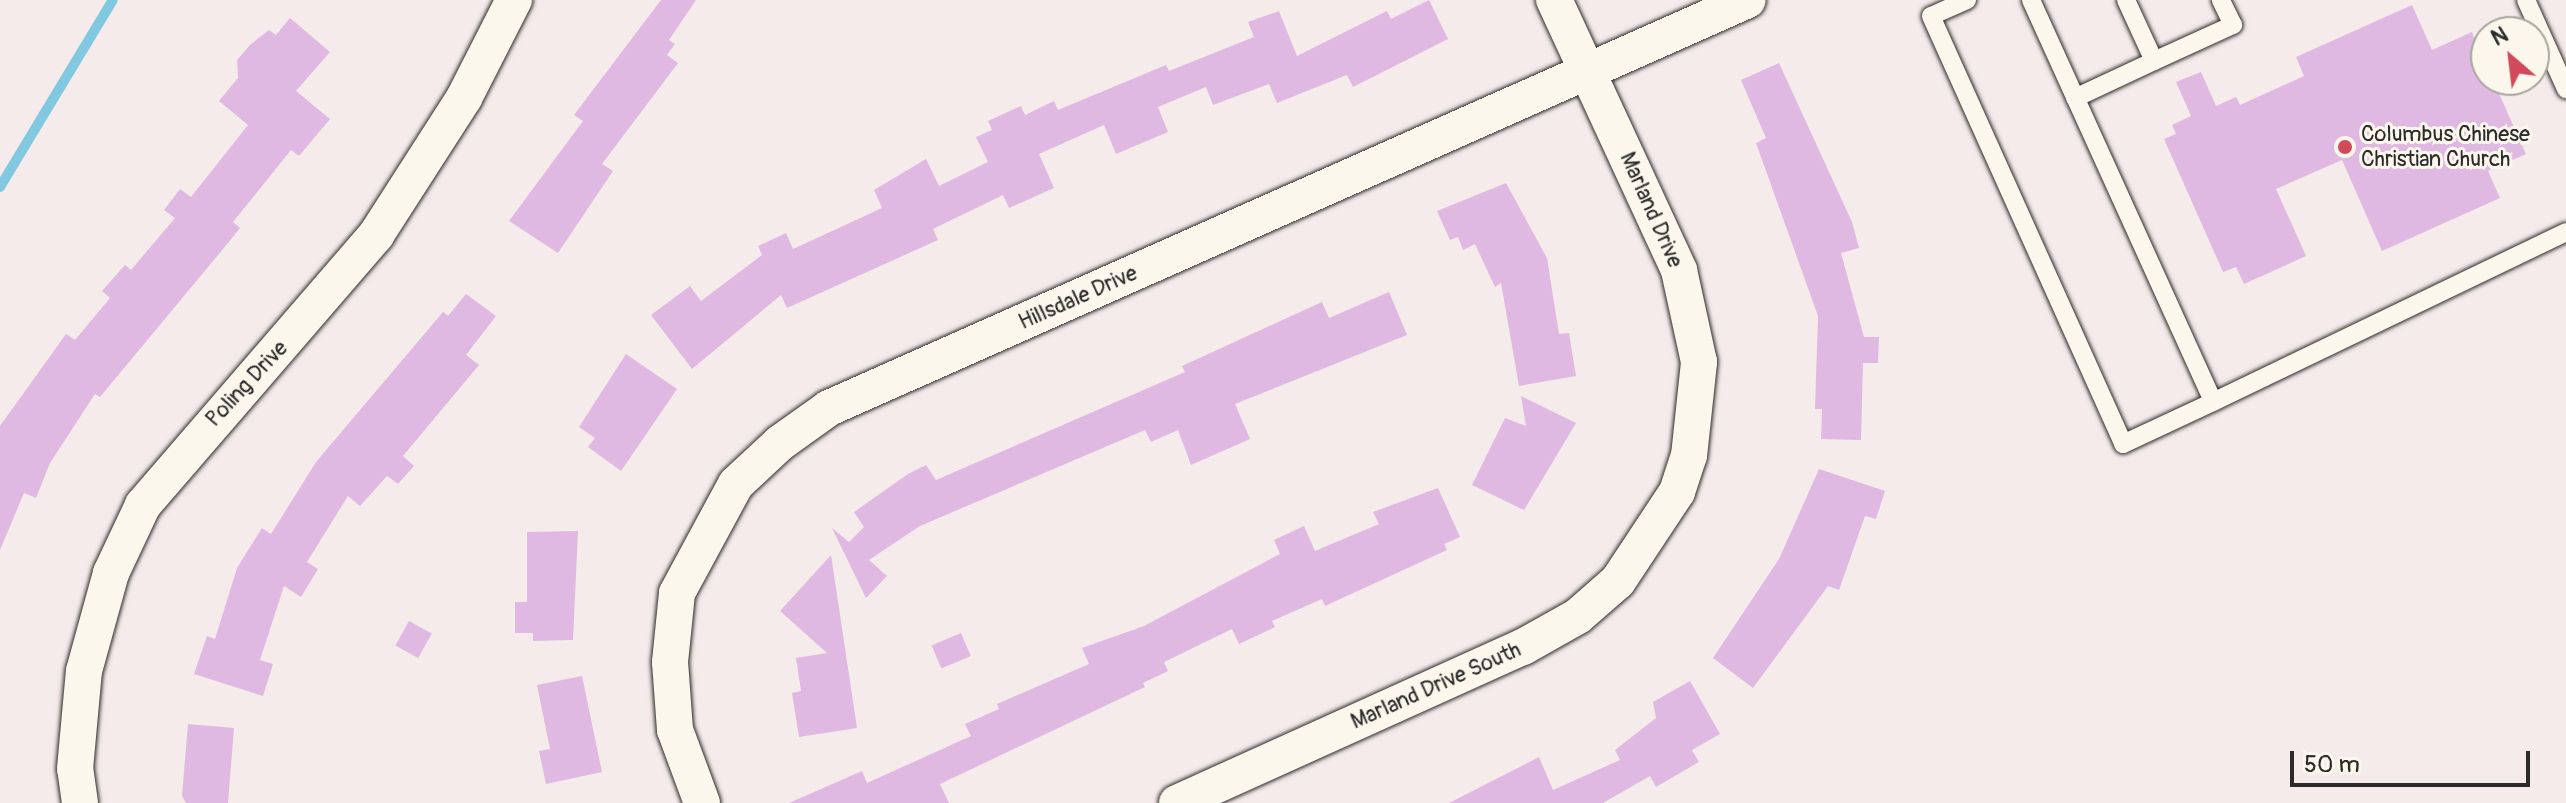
<!DOCTYPE html>
<html>
<head>
<meta charset="utf-8">
<style>
	body { margin:0 }
	#map { position:relative; width:2566px; height:803px; overflow:hidden; background:#f5ebea; font-family:Pangolin,sans-serif }
	div>[style] { position:absolute }
	.stream>* { height:10px; margin:-5px; padding:0 5px; transform-origin:5px; border-radius:5px; background:#80c9e1 }
	.building>* { inset:0; background:#dfb9e2; transform-origin:0 0 }
	.roads { filter:drop-shadow(0 0 2px #2b2b2b) drop-shadow(0 0 2px #2b2b2b) }
	.lane>* { height:18px; margin:-9px; padding:0 9px; transform-origin:9px; border-radius:9px; background:#fbf7ec }
	.street>* { height:36px; margin:-18px; padding:0 18px; transform-origin:18px; border-radius:18px; background:#fbf7ec }
	.dots>* { width:22px; height:22px; translate:-50% -50%; box-sizing:border-box; border:4px solid #fbf7ec; border-radius:50% }
	span { translate:-50% -50%; white-space:nowrap; text-align:center; line-height:1.15; -webkit-text-stroke:6px #fbf7ec; paint-order:stroke }
	.poi-label { font-size:22px; color:#2b2b2b }
	.left { translate:0 -50%; text-align:left }
	.street-label { font-size:22px; color:#2b2b2b }
	.north { position:absolute; left:2470px; top:16px; width:80px; height:80px; box-sizing:border-box; background:#fbf7ec; border:2px solid #a8a59f; border-radius:50%; rotate:332deg; font-size:22px; font-weight:700; line-height:32px; text-align:center; color:#2b2b2b }
	.north::after { content:''; display:block; margin:auto; width:28px; height:36px; background:#d1495b; clip-path:polygon(50% 0,100% 100%,50% 72%,0 100%) }
	.scale { position:absolute; left:2290px; top:751px; width:240px; height:36px; box-sizing:border-box; border:4px solid #2b2b2b; border-top:0; padding-left:10px; font-size:24px; line-height:28px; white-space:nowrap; color:#2b2b2b; -webkit-text-stroke:6px #fbf7ec; paint-order:stroke }
</style>
</head>
<body>
<div id="map">
	<div class="stream">
		<i style="left:0;top:187px;width:218px;rotate:-58.9deg"></i>
	</div>
	<div class="building">
		<i style="clip-path:polygon(661px 0,696px 0,669px 40px,675px 44px,667px 55px,678px 63px,602px 164px,613px 171px,558px 253px,509px 221px,583px 121px,574px 115px)"></i>
		<i style="clip-path:polygon(1429px 0,1448px 39px,1353px 87px,1347px 75px,1277px 103px,1269px 84px,1213px 105px,1206px 87px,1158px 107px,1168px 132px,1116px 154px,1104px 125px,1039px 154px,1054px 188px,1009px 208px,1003px 195px,933px 229px,938px 240px,787px 308px,781px 295px,692px 369px,651px 315px,690px 286px,701px 301px,762px 255px,758px 246px,786px 233px,793px 249px,882px 208px,874px 190px,926px 159px,939px 186px,988px 162px,976px 137px,992px 130px,988px 121px,1021px 106px,1025px 115px,1054px 101px,1058px 110px,1166px 65px,1169px 71px,1254px 37px,1248px 22px,1279px 11px,1297px 56px,1387px 11px,1391px 19px)"></i>
		<i style="clip-path:polygon(2412px 5px,2432px 50px,2472px 32px,2486px 80px,2493px 80px,2526px 154px,2488px 171px,2500px 198px,2382px 251px,2342px 160px,2276px 189px,2306px 256px,2244px 284px,2236px 267px,2223px 272px,2164px 139px,2176px 134px,2172px 125px,2191px 116px,2176px 82px,2201px 72px,2216px 106px,2236px 97px,2240px 105px,2304px 76px,2296px 57px)"></i>
		<i style="clip-path:polygon(290px 18px,330px 52px,296px 91px,330px 119px,299px 156px,291px 150px,233px 222px,240px 228px,223px 249px,100px 397px,95px 394px,50px 463px,36px 498px,24px 493px,0 550px,0 426px,66px 334px,75px 340px,110px 298px,102px 291px,125px 265px,131px 270px,175px 218px,164px 210px,180px 189px,191px 197px,248px 125px,219px 101px,238px 78px,237px 60px,250px 45px,269px 30px,276px 35px)"></i>
		<i style="clip-path:polygon(1779px 63px,1852px 222px,1859px 248px,1841px 253px,1864px 337px,1879px 337px,1878px 363px,1863px 363px,1861px 440px,1821px 439px,1822px 409px,1815px 409px,1818px 316px,1756px 143px,1766px 138px,1741px 80px)"></i>
		<i style="clip-path:polygon(1506px 183px,1547px 258px,1559px 334px,1569px 333px,1576px 376px,1519px 386px,1501px 283px,1495px 287px,1475px 244px,1463px 250px,1458px 237px,1450px 240px,1437px 211px)"></i>
		<i style="clip-path:polygon(1389px 292px,1407px 335px,1235px 404px,1250px 439px,1191px 465px,1178px 430px,1151px 442px,1145px 430px,920px 526px,869px 560px,887px 576px,866px 598px,832px 528px,849px 542px,864px 527px,854px 512px,908px 474px,926px 465px,936px 480px,1185px 372px,1182px 366px,1322px 302px,1329px 318px)"></i>
		<i style="clip-path:polygon(466px 294px,496px 316px,466px 355px,479px 365px,403px 456px,414px 466px,398px 484px,387px 476px,360px 506px,348px 496px,307px 562px,318px 569px,301px 597px,284px 586px,260px 660px,273px 664px,263px 696px,194px 674px,207px 636px,215px 639px,237px 568px,262px 528px,271px 534px,316px 462px,443px 312px,448px 316px)"></i>
		<i style="clip-path:polygon(626px 354px,677px 389px,621px 471px,588px 447px,595px 438px,579px 427px)"></i>
		<i style="clip-path:polygon(1521px 396px,1576px 423px,1524px 510px,1472px 485px,1505px 418px,1526px 426px)"></i>
		<i style="clip-path:polygon(1819px 469px,1885px 491px,1876px 519px,1865px 516px,1839px 590px,1828px 586px,1753px 688px,1713px 658px,1779px 559px)"></i>
		<i style="clip-path:polygon(1438px 488px,1460px 537px,1444px 544px,1447px 550px,1325px 606px,1322px 599px,1272px 621px,1275px 627px,1239px 644px,1232px 629px,1164px 662px,1168px 671px,1143px 683px,1145px 687px,940px 784px,949px 803px,789px 803px,862px 771px,867px 783px,971px 736px,965px 724px,999px 709px,997px 704px,1089px 664px,1082px 648px,1144px 626px,1280px 554px,1274px 540px,1304px 526px,1315px 551px,1379px 524px,1373px 512px)"></i>
		<i style="clip-path:polygon(578px 531px,573px 640px,533px 641px,533px 633px,515px 633px,515px 602px,527px 602px,527px 532px)"></i>
		<i style="clip-path:polygon(831px 555px,857px 728px,799px 737px,792px 693px,801px 691px,796px 658px,827px 653px,780px 611px)"></i>
		<i style="left:409px;top:621px;width:26px;height:28px;rotate:29deg"></i>
		<i style="left:961px;top:633px;width:25px;height:32px;rotate:67deg"></i>
		<i style="clip-path:polygon(582px 676px,602px 772px,546px 784px,539px 751px,550px 749px,537px 685px)"></i>
		<i style="clip-path:polygon(1690px 681px,1720px 734px,1692px 750px,1699px 762px,1656px 787px,1650px 776px,1603px 803px,1449px 803px,1539px 757px,1553px 790px,1620px 760px,1615px 750px,1656px 718px,1653px 702px)"></i>
		<i style="clip-path:polygon(188px 724px,234px 728px,228px 803px,186px 803px,182px 796px)"></i>
	</div>
	<div class="roads">
		<div class="lane">
			<i style="left:1967px;top:0;width:39px;rotate:156deg"></i>
			<i style="left:1931px;top:16px;width:469px;rotate:65.8deg"></i>
			<i style="left:2123px;top:444px;width:99px;rotate:-25deg"></i>
			<i style="left:2031px;top:0;width:441px;rotate:65.6deg"></i>
			<i style="left:2213px;top:402px;width:392px;rotate:-25.7deg"></i>
			<i style="left:2126px;top:0;width:67px;rotate:65.3deg"></i>
			<i style="left:2154px;top:61px;width:87px;rotate:-24.5deg"></i>
			<i style="left:2233px;top:25px;width:28px;rotate:-116deg"></i>
			<i style="left:2526px;top:0;width:98px;rotate:65.8deg"></i>
			<i style="left:2075px;top:98px;width:87px;rotate:-25.1deg"></i>
		</div>
		<div class="street">
			<i style="left:80px;top:803px;width:34px;rotate:-98deg"></i>
			<i style="left:75px;top:769px;width:98px;rotate:-84.8deg"></i>
			<i style="left:84px;top:671px;width:102px;rotate:-74.6deg"></i>
			<i style="left:111px;top:573px;width:75px;rotate:-64.8deg"></i>
			<i style="left:143px;top:505px;width:357px;rotate:-49.2deg"></i>
			<i style="left:376px;top:235px;width:163px;rotate:-57.3deg"></i>
			<i style="left:464px;top:98px;width:110px;rotate:-63deg"></i>
			<i style="left:702px;top:803px;width:78px;rotate:-110.3deg"></i>
			<i style="left:675px;top:730px;width:68px;rotate:-94.2deg"></i>
			<i style="left:670px;top:662px;width:69px;rotate:-84.2deg"></i>
			<i style="left:677px;top:593px;width:124px;rotate:-61.6deg"></i>
			<i style="left:736px;top:484px;width:60px;rotate:-43deg"></i>
			<i style="left:780px;top:443px;width:60px;rotate:-35.5deg"></i>
			<i style="left:829px;top:408px;width:1005px;rotate:-23.94deg"></i>
			<i style="left:1177px;top:803px;width:380px;rotate:-24.3deg"></i>
			<i style="left:1523px;top:647px;width:63px;rotate:-29.4deg"></i>
			<i style="left:1578px;top:616px;width:53px;rotate:-41.2deg"></i>
			<i style="left:1618px;top:581px;width:107px;rotate:-56.5deg"></i>
			<i style="left:1677px;top:492px;width:38px;rotate:-72deg"></i>
			<i style="left:1689px;top:456px;width:95px;rotate:-83.9deg"></i>
			<i style="left:1699px;top:362px;width:94px;rotate:-102.3deg"></i>
			<i style="left:1679px;top:270px;width:298px;rotate:-114.8deg"></i>
		</div>
	</div>
	<div class="dots">
		<i style="left:2345px;top:147px;background:#d1495b"></i>
	</div>
	<div class="poi-label">
		<span class="left" style="left:2361px;top:147px">Columbus Chinese<br>Christian Church</span>
	</div>
	<div class="street-label">
		<span style="left:1651px;top:210px;rotate:66deg">Marland Drive</span>
		<span style="left:1078px;top:298px;rotate:-24deg">Hillsdale Drive</span>
		<span style="left:247px;top:384px;rotate:-47deg">Poling Drive</span>
		<span style="left:1436px;top:686px;rotate:-24deg">Marland Drive South</span>
	</div>
	<div class="north">N</div>
	<div class="scale">50 m</div>
</div>
</body>
</html>
